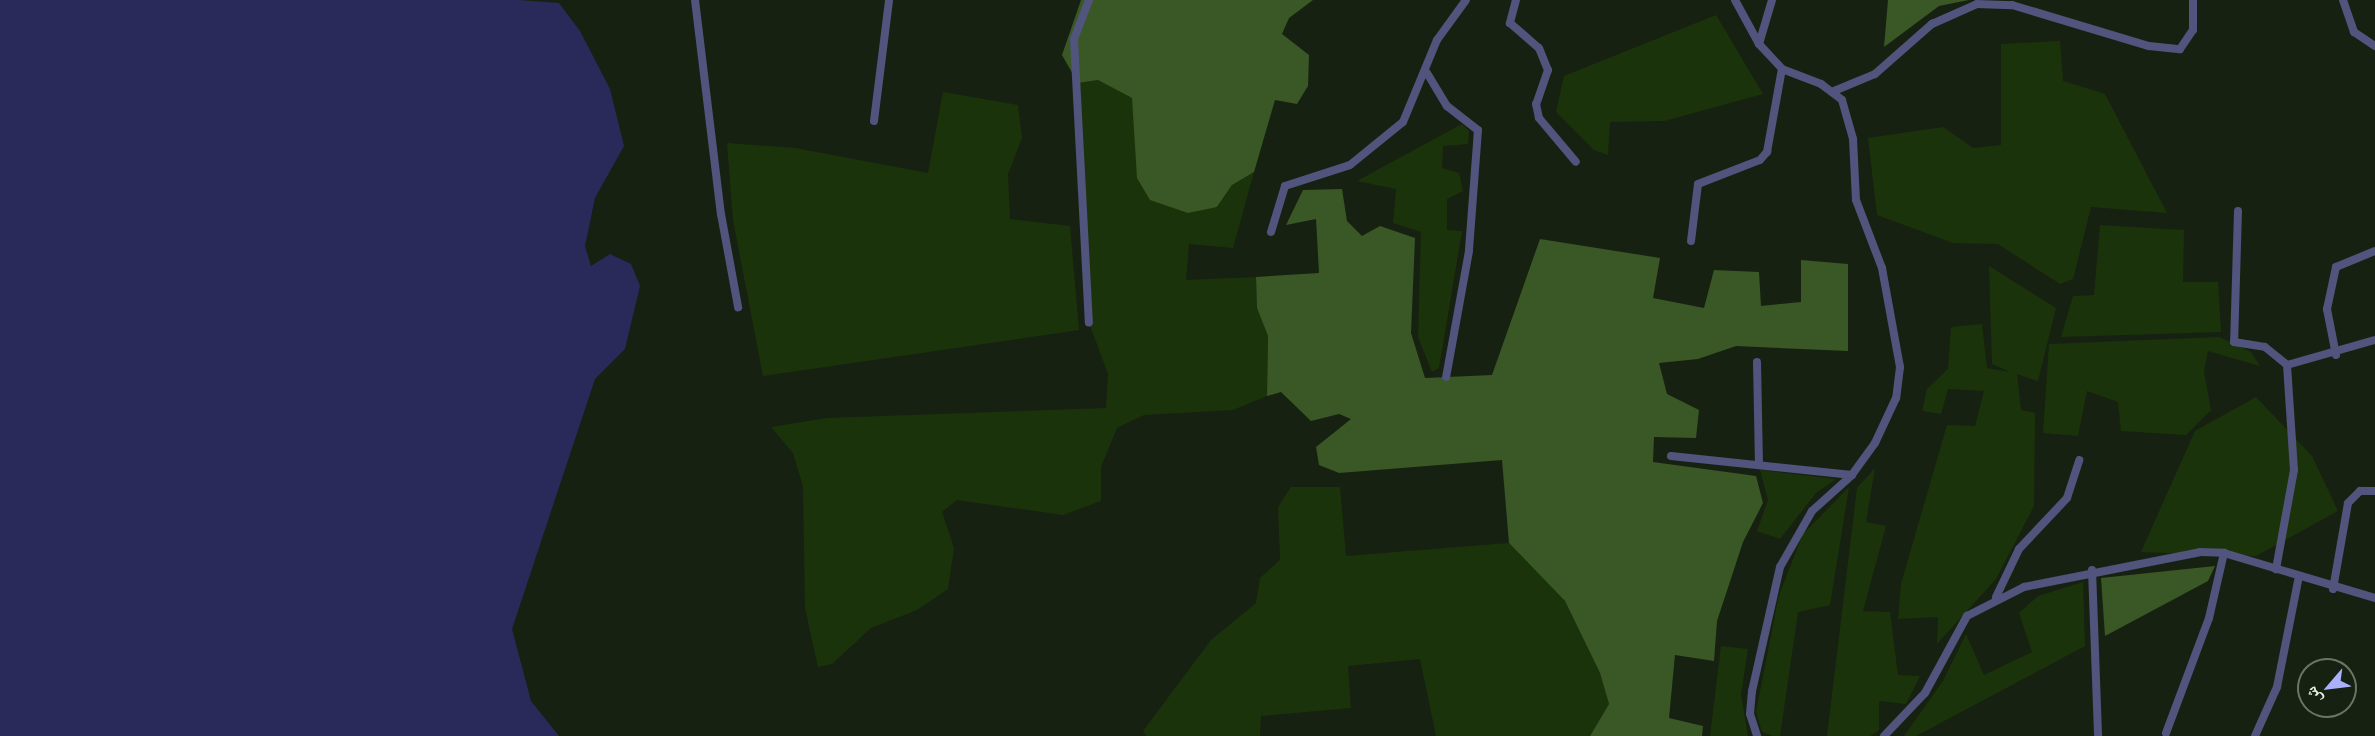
<!DOCTYPE html>
<html>
<head>
<meta charset="utf-8">
<style>
	body { margin:0 }
	#map { position:relative; width:2375px; height:736px; overflow:hidden; background:#172111; font-family:"Golos Text","Noto Naskh Arabic",sans-serif }
	div>[style] { position:absolute }
	.green>* { inset:0; background:#1b330a }
	.forest>* { inset:0; background:#395825 }
	.water>* { inset:0; background:#29295a }
	.street>* { height:8px; margin:-4px; padding:0 4px; transform-origin:4px; border-radius:4px; background:#51547d }
	span { translate:-50% -50%; white-space:nowrap; text-align:center; line-height:1.15; -webkit-text-stroke:5px #172111; paint-order:stroke }
	.north { position:absolute; left:2297px; top:658px; width:60px; height:60px; box-sizing:border-box; background:#172111; border:2px solid #6b7466; border-radius:50%; rotate:242deg; font-size:16px; font-weight:700; line-height:24px; text-align:center; color:#e9f0e5 }
	.north::after { content:''; display:block; margin:auto; width:21px; height:27px; background:#aab0fb; clip-path:polygon(50% 0,100% 100%,50% 72%,0 100%) }
</style>
</head>
<body>
<div id="map">
	<div class="green">
		<i style="clip-path:polygon(1716px 15px,1763px 94px,1664px 121px,1610px 122px,1608px 155px,1594px 150px,1556px 112px,1564px 76px)"></i>
		<i style="clip-path:polygon(2060px 41px,2063px 81px,2105px 94px,2167px 213px,2091px 207px,2073px 279px,2060px 284px,1998px 244px,1953px 243px,1877px 215px,1868px 138px,1943px 127px,1973px 148px,2001px 145px,2001px 44px)"></i>
		<i style="clip-path:polygon(1098px 80px,1132px 98px,1137px 133px,1217px 208px,1232px 185px,1254px 172px,1233px 248px,1189px 244px,1186px 280px,1256px 277px,1257px 308px,1268px 336px,1267px 396px,1233px 410px,1144px 415px,1117px 428px,1101px 467px,1101px 501px,1063px 515px,957px 500px,942px 512px,954px 548px,948px 589px,917px 610px,871px 628px,832px 664px,818px 667px,805px 608px,803px 486px,793px 453px,771px 427px,827px 418px,1106px 408px,1108px 374px,1089px 323px,1078px 83px)"></i>
		<i style="clip-path:polygon(943px 92px,1018px 105px,1022px 138px,1008px 174px,1010px 219px,1070px 226px,1079px 330px,763px 376px,733px 220px,727px 143px,795px 148px,928px 173px)"></i>
		<i style="clip-path:polygon(1462px 124px,1469px 131px,1468px 144px,1443px 146px,1442px 168px,1459px 173px,1463px 191px,1447px 199px,1447px 230px,1462px 231px,1439px 368px,1432px 372px,1418px 337px,1421px 232px,1393px 223px,1396px 189px,1357px 181px)"></i>
		<i style="clip-path:polygon(2100px 225px,2184px 230px,2183px 282px,2218px 282px,2221px 332px,2061px 337px,2073px 296px,2094px 295px)"></i>
		<i style="clip-path:polygon(1989px 266px,2056px 308px,2038px 381px,2017px 374px,2021px 410px,2035px 413px,2034px 506px,1996px 579px,1937px 644px,1938px 617px,1898px 619px,1901px 584px,1947px 425px,1975px 426px,1984px 391px,1948px 389px,1941px 414px,1922px 411px,1927px 389px,1948px 369px,1951px 327px,1982px 324px,1987px 368px,2010px 372px,1992px 364px)"></i>
		<i style="clip-path:polygon(2219px 337px,2251px 352px,2260px 366px,2208px 351px,2204px 371px,2211px 410px,2186px 435px,2121px 431px,2118px 402px,2087px 391px,2078px 436px,2043px 433px,2049px 344px)"></i>
		<i style="clip-path:polygon(2256px 397px,2312px 456px,2338px 511px,2256px 556px,2141px 552px,2195px 431px)"></i>
		<i style="clip-path:polygon(1875px 468px,1866px 522px,1886px 526px,1863px 611px,1890px 612px,1898px 675px,1920px 676px,1906px 704px,1879px 701px,1879px 730px,1870px 736px,1827px 736px,1857px 488px)"></i>
		<i style="clip-path:polygon(1760px 470px,1836px 479px,1816px 493px,1780px 539px,1757px 531px,1768px 500px)"></i>
		<i style="clip-path:polygon(1291px 487px,1340px 487px,1346px 556px,1509px 543px,1565px 601px,1600px 673px,1609px 704px,1590px 736px,1436px 736px,1420px 659px,1348px 666px,1351px 708px,1261px 716px,1260px 736px,1146px 736px,1143px 731px,1211px 640px,1256px 603px,1260px 578px,1280px 560px,1278px 507px)"></i>
		<i style="clip-path:polygon(1849px 487px,1830px 605px,1798px 612px,1780px 736px,1773px 736px,1762px 732px,1756px 712px,1779px 595px,1803px 534px)"></i>
		<i style="clip-path:polygon(2083px 582px,2085px 646px,1916px 736px,1904px 736px,1943px 681px,1966px 634px,1984px 675px,2032px 652px,2019px 613px,2038px 596px)"></i>
		<i style="clip-path:polygon(1721px 646px,1748px 649px,1741px 694px,1748px 736px,1710px 736px)"></i>
	</div>
	<div class="forest">
		<i style="clip-path:polygon(1081px 0,1313px 0,1289px 18px,1282px 34px,1309px 55px,1308px 86px,1297px 104px,1275px 100px,1254px 172px,1232px 185px,1217px 207px,1188px 213px,1150px 200px,1137px 178px,1132px 98px,1098px 80px,1078px 83px,1062px 55px)"></i>
		<i style="clip-path:polygon(1888px 0,1969px 0,1939px 6px,1884px 47px)"></i>
		<i style="clip-path:polygon(1342px 189px,1347px 221px,1362px 236px,1380px 226px,1415px 238px,1411px 333px,1425px 378px,1492px 375px,1540px 239px,1660px 258px,1653px 298px,1704px 308px,1714px 270px,1759px 272px,1761px 306px,1801px 302px,1801px 260px,1848px 264px,1848px 351px,1736px 346px,1698px 359px,1659px 363px,1667px 394px,1699px 410px,1696px 438px,1654px 437px,1653px 462px,1756px 476px,1763px 503px,1743px 542px,1717px 621px,1714px 661px,1675px 655px,1669px 718px,1703px 726px,1702px 736px,1590px 736px,1609px 704px,1600px 673px,1565px 601px,1509px 543px,1502px 460px,1339px 473px,1319px 465px,1316px 447px,1351px 419px,1339px 414px,1311px 421px,1281px 392px,1267px 396px,1268px 336px,1257px 308px,1256px 277px,1319px 273px,1316px 219px,1286px 225px,1303px 190px)"></i>
		<i style="clip-path:polygon(2215px 566px,2208px 581px,2105px 636px,2101px 578px)"></i>
	</div>
	<div class="water">
		<i style="clip-path:polygon(0 0,520px 0,559px 3px,580px 31px,610px 89px,624px 146px,595px 198px,585px 246px,591px 266px,610px 254px,631px 264px,640px 286px,625px 349px,595px 379px,512px 629px,531px 701px,559px 736px,0 736px)"></i>
	</div>
	<div class="street">
		<i style="left:695px;top:0;width:216px;rotate:83.1deg"></i>
		<i style="left:721px;top:214px;width:95px;rotate:79.6deg"></i>
		<i style="left:1089px;top:0;width:42px;rotate:111deg"></i>
		<i style="left:1074px;top:39px;width:284px;rotate:87deg"></i>
		<i style="left:1516px;top:0;width:24px;rotate:105deg"></i>
		<i style="left:1510px;top:23px;width:38px;rotate:41deg"></i>
		<i style="left:1539px;top:48px;width:24px;rotate:68deg"></i>
		<i style="left:1548px;top:70px;width:36px;rotate:109deg"></i>
		<i style="left:1536px;top:104px;width:14px;rotate:78deg"></i>
		<i style="left:1539px;top:118px;width:57px;rotate:49.9deg"></i>
		<i style="left:1735px;top:0;width:50px;rotate:61.4deg"></i>
		<i style="left:1759px;top:44px;width:34px;rotate:47deg"></i>
		<i style="left:1782px;top:69px;width:42px;rotate:21deg"></i>
		<i style="left:1821px;top:84px;width:26px;rotate:37deg"></i>
		<i style="left:1842px;top:100px;width:41px;rotate:74.2deg"></i>
		<i style="left:1853px;top:139px;width:61px;rotate:87.2deg"></i>
		<i style="left:1856px;top:200px;width:73px;rotate:69.1deg"></i>
		<i style="left:1882px;top:268px;width:101px;rotate:79.7deg"></i>
		<i style="left:1900px;top:367px;width:31px;rotate:97deg"></i>
		<i style="left:1896px;top:398px;width:50px;rotate:115deg"></i>
		<i style="left:1875px;top:443px;width:39px;rotate:126deg"></i>
		<i style="left:1852px;top:475px;width:54px;rotate:138deg"></i>
		<i style="left:1812px;top:511px;width:64px;rotate:119.7deg"></i>
		<i style="left:1780px;top:567px;width:127px;rotate:102.7deg"></i>
		<i style="left:1752px;top:691px;width:23px;rotate:95deg"></i>
		<i style="left:1750px;top:714px;width:23px;rotate:72deg"></i>
		<i style="left:2343px;top:0;width:34px;rotate:71deg"></i>
		<i style="left:2354px;top:32px;width:25px;rotate:34deg"></i>
		<i style="left:1759px;top:44px;width:46px;rotate:-73.5deg"></i>
		<i style="left:1427px;top:73px;width:39px;rotate:59deg"></i>
		<i style="left:1447px;top:106px;width:39px;rotate:38deg"></i>
		<i style="left:1478px;top:130px;width:121px;rotate:94.3deg"></i>
		<i style="left:1469px;top:251px;width:128px;rotate:100.3deg"></i>
		<i style="left:1834px;top:91px;width:44px;rotate:-22.5deg"></i>
		<i style="left:1875px;top:74px;width:76px;rotate:-41.3deg"></i>
		<i style="left:1932px;top:24px;width:49px;rotate:-24deg"></i>
		<i style="left:1977px;top:4px;width:35px;rotate:2deg"></i>
		<i style="left:2012px;top:5px;width:143px;rotate:16.7deg"></i>
		<i style="left:2149px;top:46px;width:31px;rotate:6deg"></i>
		<i style="left:2180px;top:49px;width:23px;rotate:-56deg"></i>
		<i style="left:2193px;top:30px;width:30px;rotate:-90deg"></i>
		<i style="left:874px;top:121px;width:122px;rotate:-82.9deg"></i>
		<i style="left:2238px;top:211px;width:131px;rotate:91.7deg"></i>
		<i style="left:2234px;top:342px;width:31px;rotate:9deg"></i>
		<i style="left:2265px;top:347px;width:28px;rotate:39deg"></i>
		<i style="left:2287px;top:365px;width:105px;rotate:86.2deg"></i>
		<i style="left:2294px;top:470px;width:101px;rotate:100.3deg"></i>
		<i style="left:1271px;top:232px;width:48px;rotate:-73.1deg"></i>
		<i style="left:1285px;top:186px;width:68px;rotate:-17.9deg"></i>
		<i style="left:1350px;top:165px;width:68px;rotate:-39.1deg"></i>
		<i style="left:1403px;top:122px;width:89px;rotate:-67.5deg"></i>
		<i style="left:1437px;top:40px;width:49px;rotate:-54.1deg"></i>
		<i style="left:1691px;top:241px;width:57px;rotate:-83deg"></i>
		<i style="left:1698px;top:184px;width:66px;rotate:-21.2deg"></i>
		<i style="left:1760px;top:160px;width:11px;rotate:-49deg"></i>
		<i style="left:1767px;top:152px;width:84px;rotate:-79.8deg"></i>
		<i style="left:2336px;top:355px;width:47px;rotate:-101.1deg"></i>
		<i style="left:2327px;top:309px;width:43px;rotate:-77.9deg"></i>
		<i style="left:2336px;top:267px;width:42px;rotate:-22.3deg"></i>
		<i style="left:1757px;top:362px;width:101px;rotate:88.9deg"></i>
		<i style="left:2287px;top:365px;width:91px;rotate:-15.9deg"></i>
		<i style="left:1671px;top:456px;width:182px;rotate:6deg"></i>
		<i style="left:2092px;top:570px;width:166px;rotate:87.9deg"></i>
		<i style="left:2333px;top:589px;width:87px;rotate:-80.1deg"></i>
		<i style="left:2348px;top:503px;width:17px;rotate:-45deg"></i>
		<i style="left:2360px;top:491px;width:15px"></i>
		<i style="left:1996px;top:597px;width:53px;rotate:-64.4deg"></i>
		<i style="left:2019px;top:549px;width:70px;rotate:-46.7deg"></i>
		<i style="left:2067px;top:498px;width:40px;rotate:-72deg"></i>
		<i style="left:2166px;top:733px;width:123px;rotate:-69.5deg"></i>
		<i style="left:2209px;top:618px;width:67px;rotate:-77deg"></i>
		<i style="left:1884px;top:736px;width:59px;rotate:-46.4deg"></i>
		<i style="left:1925px;top:693px;width:88px;rotate:-61.4deg"></i>
		<i style="left:1967px;top:616px;width:64px;rotate:-27deg"></i>
		<i style="left:2024px;top:587px;width:179px;rotate:-11.2deg"></i>
		<i style="left:2200px;top:552px;width:24px;rotate:2deg"></i>
		<i style="left:2224px;top:553px;width:158px;rotate:16.6deg"></i>
		<i style="left:2255px;top:736px;width:54px;rotate:-65.8deg"></i>
		<i style="left:2277px;top:687px;width:113px;rotate:-78.8deg"></i>
	</div>
	<div class="north">ش</div>
</div>
</body>
</html>
